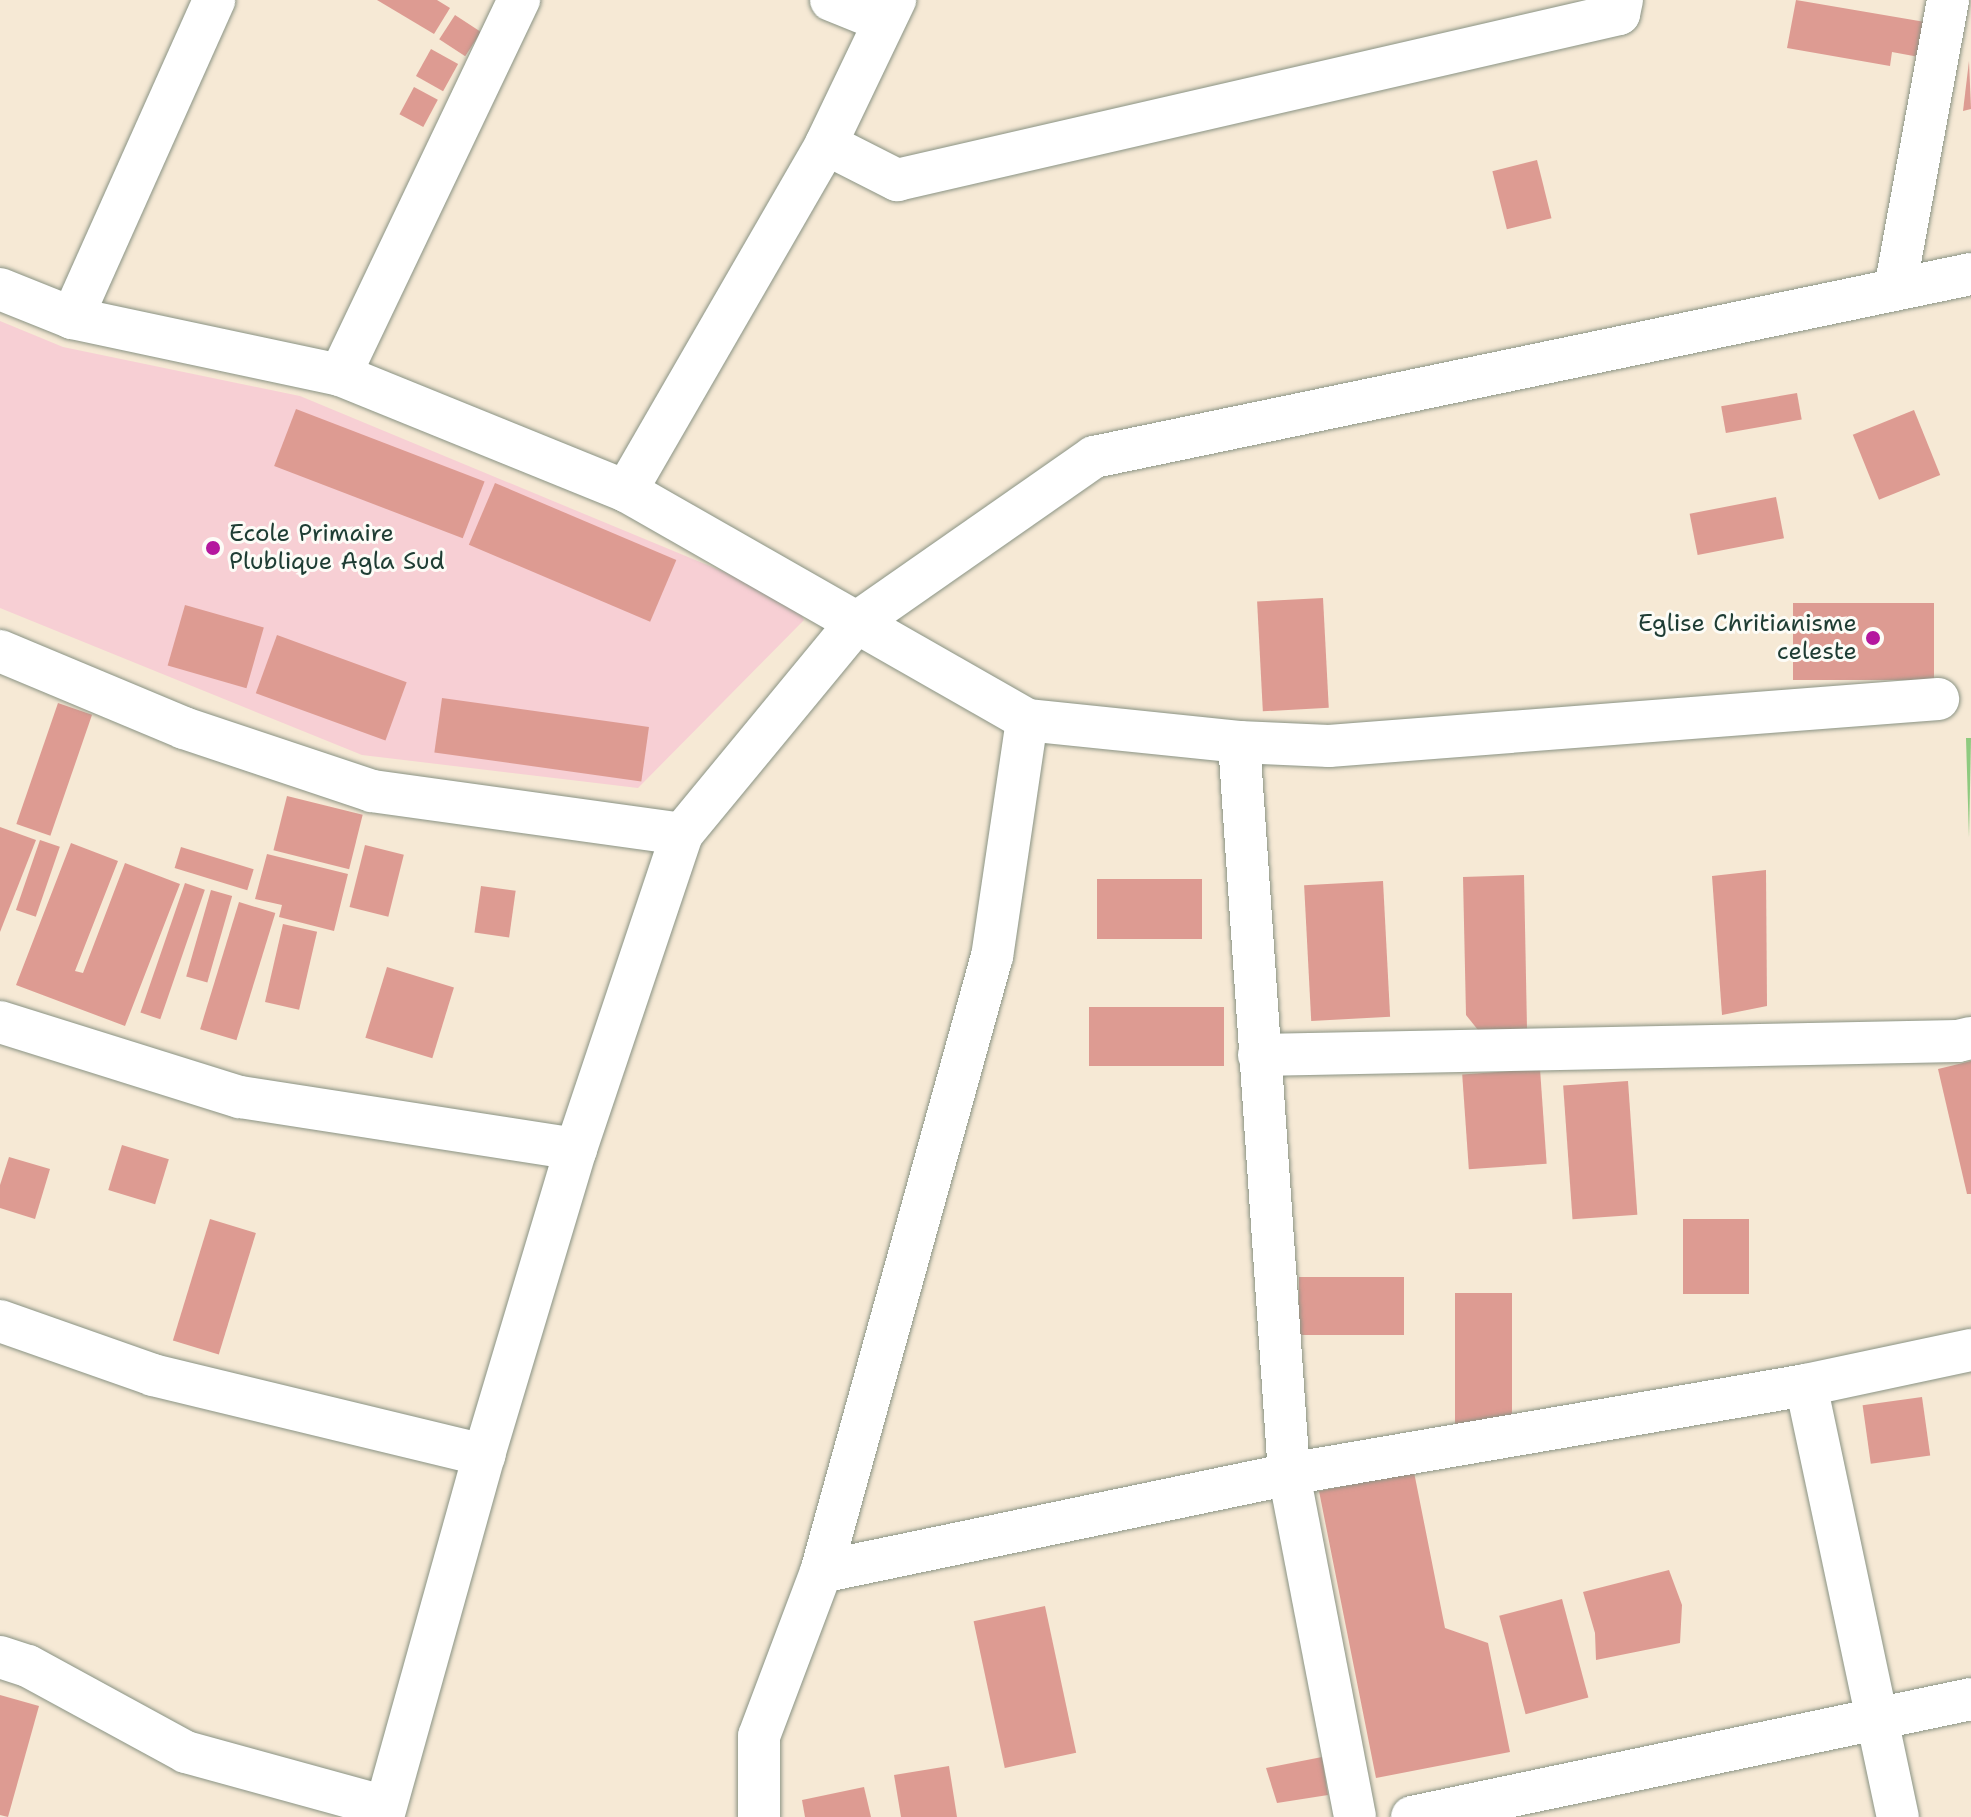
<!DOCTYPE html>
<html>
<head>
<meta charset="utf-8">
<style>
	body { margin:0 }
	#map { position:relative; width:1971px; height:1817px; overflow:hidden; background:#f6e9d5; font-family:"Shantell Sans",sans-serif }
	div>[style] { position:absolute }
	.built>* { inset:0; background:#f7cfd4 }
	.green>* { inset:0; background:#8eca7f }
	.building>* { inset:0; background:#dd9b92; transform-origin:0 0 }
	.roads { filter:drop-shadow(0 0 2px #8a9384) drop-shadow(0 0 2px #8a9384) }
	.minor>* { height:42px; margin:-21px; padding:0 21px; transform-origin:21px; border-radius:21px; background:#fff }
	.dots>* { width:22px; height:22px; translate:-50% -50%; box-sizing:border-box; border:4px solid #fdfcf7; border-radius:50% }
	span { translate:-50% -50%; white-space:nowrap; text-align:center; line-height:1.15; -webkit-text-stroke:6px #fdfcf7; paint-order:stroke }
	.poi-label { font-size:24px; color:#1f3d34 }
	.left { translate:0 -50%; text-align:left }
	.right { translate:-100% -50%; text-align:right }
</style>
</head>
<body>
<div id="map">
	<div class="built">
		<i style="clip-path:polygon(0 321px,63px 347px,300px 396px,794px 601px,804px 620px,638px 788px,362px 755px,0 608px)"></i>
	</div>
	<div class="green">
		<i style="clip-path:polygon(1966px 738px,1971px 738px,1969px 838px)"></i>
	</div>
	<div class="building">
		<i style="clip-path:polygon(377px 0,437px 0,450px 8px,434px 34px)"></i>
		<i style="clip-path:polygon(1796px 0,1925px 22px,1919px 57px,1892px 52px,1890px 66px,1787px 48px)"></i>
		<i style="left:455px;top:15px;width:31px;height:29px;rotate:33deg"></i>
		<i style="left:431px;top:49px;width:31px;height:31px;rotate:29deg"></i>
		<i style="clip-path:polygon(1969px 61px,1971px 109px,1963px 111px)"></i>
		<i style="left:414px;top:87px;width:27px;height:31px;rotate:28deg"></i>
		<i style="left:1537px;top:160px;width:60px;height:46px;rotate:76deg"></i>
		<i style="left:1797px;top:393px;width:27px;height:77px;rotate:80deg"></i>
		<i style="left:296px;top:409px;width:202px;height:61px;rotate:21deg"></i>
		<i style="left:1914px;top:410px;width:70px;height:66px;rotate:68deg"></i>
		<i style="left:495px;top:483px;width:197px;height:67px;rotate:23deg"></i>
		<i style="left:1776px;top:497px;width:42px;height:88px;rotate:79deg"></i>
		<i style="left:1323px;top:598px;width:110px;height:66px;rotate:87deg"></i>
		<i style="left:1934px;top:603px;width:77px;height:141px;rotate:90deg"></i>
		<i style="left:185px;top:605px;width:82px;height:63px;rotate:16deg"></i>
		<i style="left:277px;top:635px;width:138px;height:62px;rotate:20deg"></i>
		<i style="left:442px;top:698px;width:209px;height:55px;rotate:8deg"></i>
		<i style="left:58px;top:703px;width:36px;height:128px;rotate:19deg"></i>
		<i style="left:287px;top:796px;width:78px;height:56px;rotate:14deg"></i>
		<i style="clip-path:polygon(0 827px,36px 840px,0 932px)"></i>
		<i style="left:40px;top:840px;width:21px;height:74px;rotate:19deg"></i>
		<i style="clip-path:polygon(71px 843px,118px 861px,75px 971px,83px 973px,125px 863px,180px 884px,125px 1026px,16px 985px)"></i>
		<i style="left:365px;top:845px;width:40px;height:64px;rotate:14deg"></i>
		<i style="left:181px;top:847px;width:76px;height:22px;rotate:17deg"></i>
		<i style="clip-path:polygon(267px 854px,348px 874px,334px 931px,279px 917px,282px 905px,255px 899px)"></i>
		<i style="clip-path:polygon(1766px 870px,1767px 1006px,1722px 1015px,1712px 876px)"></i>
		<i style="clip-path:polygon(1524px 875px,1527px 1029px,1478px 1030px,1466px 1015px,1463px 877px)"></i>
		<i style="left:1202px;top:879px;width:60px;height:105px;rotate:90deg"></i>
		<i style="left:1383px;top:881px;width:136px;height:79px;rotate:87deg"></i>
		<i style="left:185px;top:883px;width:21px;height:137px;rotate:19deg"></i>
		<i style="left:481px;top:886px;width:35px;height:47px;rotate:8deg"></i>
		<i style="left:211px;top:890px;width:22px;height:90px;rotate:16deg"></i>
		<i style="left:239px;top:902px;width:38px;height:133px;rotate:17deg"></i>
		<i style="left:283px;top:924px;width:35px;height:80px;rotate:13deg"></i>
		<i style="left:387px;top:967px;width:70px;height:74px;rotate:17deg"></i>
		<i style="left:1089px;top:1007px;width:135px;height:59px"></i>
		<i style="clip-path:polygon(1971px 1061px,1971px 1194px,1967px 1194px,1938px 1069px)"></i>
		<i style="left:1540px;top:1069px;width:95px;height:78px;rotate:86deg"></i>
		<i style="left:1628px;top:1081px;width:134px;height:65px;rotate:86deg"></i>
		<i style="left:122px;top:1145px;width:49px;height:47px;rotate:17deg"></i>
		<i style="clip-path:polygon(9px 1157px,50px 1169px,35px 1219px,0 1208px,0 1185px)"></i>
		<i style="left:210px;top:1219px;width:48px;height:127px;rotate:17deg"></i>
		<i style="left:1749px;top:1219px;width:75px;height:66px;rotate:90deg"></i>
		<i style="left:1404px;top:1277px;width:58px;height:105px;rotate:90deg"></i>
		<i style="left:1455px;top:1293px;width:57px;height:148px"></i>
		<i style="left:1922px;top:1397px;width:59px;height:60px;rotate:82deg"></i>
		<i style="clip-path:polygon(1414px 1472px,1445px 1628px,1488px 1643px,1510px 1752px,1376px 1778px,1319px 1491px)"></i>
		<i style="clip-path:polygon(1669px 1570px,1682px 1605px,1680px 1643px,1596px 1660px,1595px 1633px,1583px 1592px)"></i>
		<i style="left:1562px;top:1599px;width:102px;height:65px;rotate:75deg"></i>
		<i style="left:1045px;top:1606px;width:150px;height:73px;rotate:78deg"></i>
		<i style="clip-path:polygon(0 1695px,39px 1706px,8px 1817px,0 1815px)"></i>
		<i style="clip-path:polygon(1322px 1757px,1328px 1795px,1277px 1803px,1266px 1768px)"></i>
		<i style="clip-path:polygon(949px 1766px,957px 1817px,901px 1817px,894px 1775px)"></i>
		<i style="clip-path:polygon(864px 1787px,871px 1817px,805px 1817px,802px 1800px)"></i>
	</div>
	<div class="roads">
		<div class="minor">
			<i style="left:831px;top:0;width:56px;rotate:22deg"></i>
			<i style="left:826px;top:144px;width:80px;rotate:26.9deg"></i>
			<i style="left:897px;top:180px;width:741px;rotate:-12.95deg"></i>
			<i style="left:1619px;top:14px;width:14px;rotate:-78deg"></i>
			<i style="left:0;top:289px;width:78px;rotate:21.9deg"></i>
			<i style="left:72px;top:318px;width:274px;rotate:12deg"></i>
			<i style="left:340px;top:375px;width:309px;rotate:22.1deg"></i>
			<i style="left:626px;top:491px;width:462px;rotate:29.7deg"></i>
			<i style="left:1027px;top:720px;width:239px;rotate:98.4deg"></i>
			<i style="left:992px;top:956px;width:639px;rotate:105.51deg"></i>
			<i style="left:821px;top:1572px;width:175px;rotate:110.7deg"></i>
			<i style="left:759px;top:1736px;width:81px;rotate:90deg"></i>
			<i style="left:1895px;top:289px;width:294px;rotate:-79.6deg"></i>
			<i style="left:72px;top:318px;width:348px;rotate:-65.9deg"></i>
			<i style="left:340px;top:375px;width:416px;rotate:-64.5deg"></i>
			<i style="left:626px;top:491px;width:401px;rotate:-60deg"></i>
			<i style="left:826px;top:144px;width:160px;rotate:-64.4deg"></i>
			<i style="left:0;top:651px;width:199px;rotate:22.7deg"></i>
			<i style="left:184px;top:728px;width:198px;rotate:18.5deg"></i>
			<i style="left:372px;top:791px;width:313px;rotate:7.9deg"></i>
			<i style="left:1027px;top:720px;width:213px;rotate:5.9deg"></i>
			<i style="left:1239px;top:742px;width:90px;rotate:2.5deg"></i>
			<i style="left:1329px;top:746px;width:611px;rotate:-4.41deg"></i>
			<i style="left:1239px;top:742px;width:734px;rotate:86.09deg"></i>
			<i style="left:1289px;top:1474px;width:349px;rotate:79.1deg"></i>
			<i style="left:0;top:1022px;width:251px;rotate:17.4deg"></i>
			<i style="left:240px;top:1097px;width:340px;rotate:8.8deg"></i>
			<i style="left:1259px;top:1055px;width:699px;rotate:-1.15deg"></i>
			<i style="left:1958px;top:1041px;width:13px;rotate:-13deg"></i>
			<i style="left:0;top:1321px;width:162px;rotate:19.4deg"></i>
			<i style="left:153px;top:1375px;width:341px;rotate:13.6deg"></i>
			<i style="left:1806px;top:1385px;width:442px;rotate:78deg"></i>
			<i style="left:821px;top:1572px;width:478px;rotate:-11.8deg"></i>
			<i style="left:1289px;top:1474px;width:525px;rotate:-9.77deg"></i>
			<i style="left:1806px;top:1385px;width:169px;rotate:-12deg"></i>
			<i style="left:0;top:1657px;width:29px;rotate:18deg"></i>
			<i style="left:28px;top:1666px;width:180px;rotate:28.6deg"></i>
			<i style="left:186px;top:1752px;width:206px;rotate:15.4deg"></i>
			<i style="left:383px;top:1817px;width:376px;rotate:-74.4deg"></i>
			<i style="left:484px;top:1455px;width:320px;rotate:-73.3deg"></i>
			<i style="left:576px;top:1149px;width:332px;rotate:-71.4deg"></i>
			<i style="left:682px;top:834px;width:273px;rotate:-50.5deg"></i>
			<i style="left:856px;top:623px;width:290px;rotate:-34.9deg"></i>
			<i style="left:1094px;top:457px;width:896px;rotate:-11.79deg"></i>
			<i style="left:1412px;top:1817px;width:571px;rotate:-11.92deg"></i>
		</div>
	</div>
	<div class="dots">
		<i style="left:213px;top:548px;background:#b5179e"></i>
		<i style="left:1873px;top:638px;background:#b5179e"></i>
	</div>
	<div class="poi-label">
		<span class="left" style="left:229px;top:548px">Ecole Primaire<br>Plublique Agla Sud</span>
		<span class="right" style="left:1857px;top:638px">Eglise Chritianisme<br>celeste</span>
	</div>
</div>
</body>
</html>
